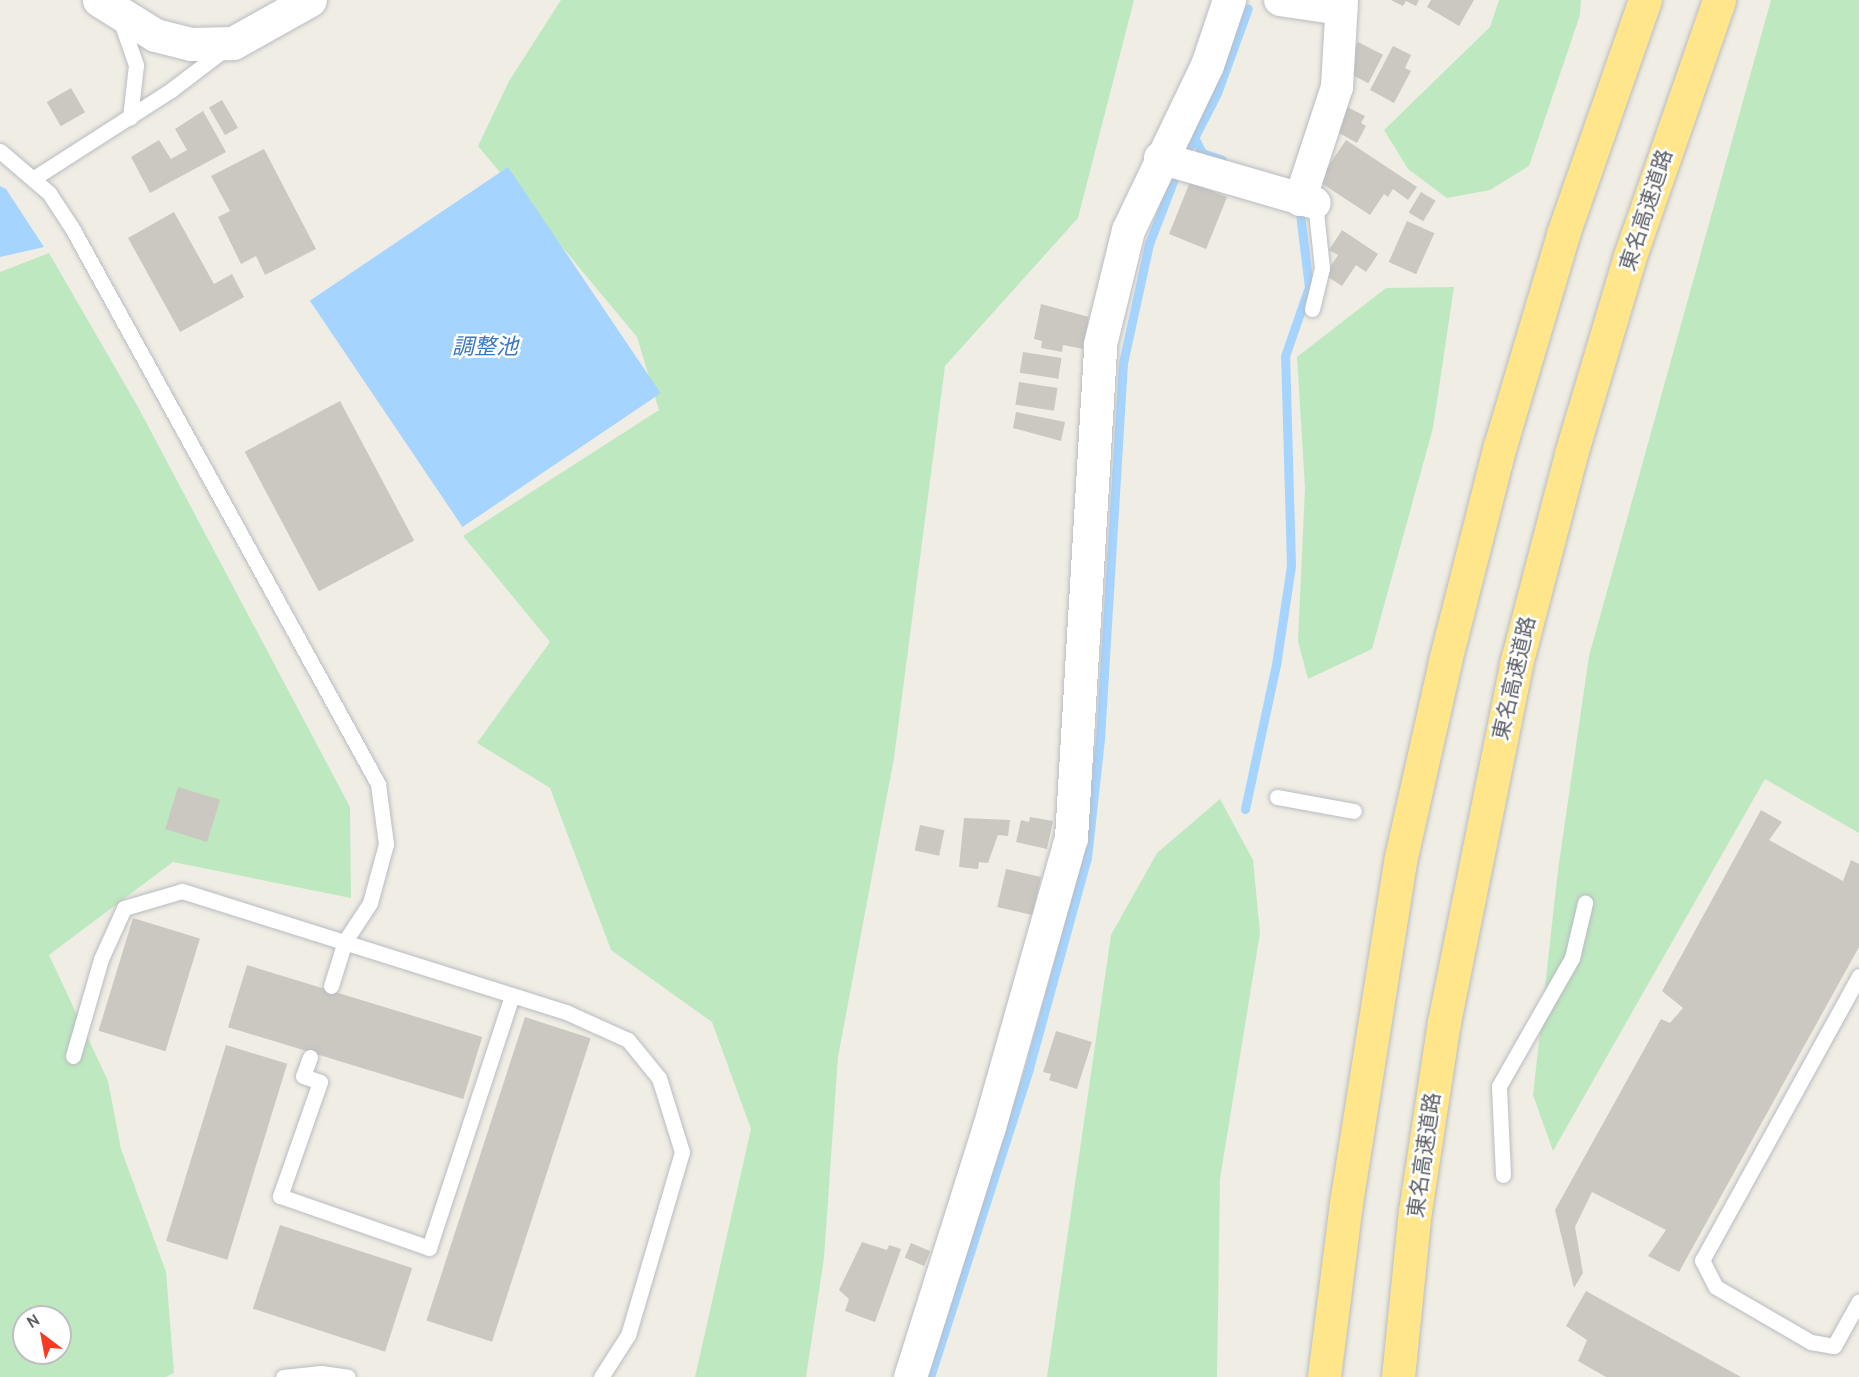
<!DOCTYPE html>
<html>
<head>
<meta charset="utf-8">
<style>
	body { margin:0 }
	#map { position:relative; width:1859px; height:1377px; overflow:hidden; background:#f0ede4; font-family:Cabin,"Noto Sans JP",sans-serif }
	div>[style] { position:absolute }
	.green>* { inset:0; background:#bee9c0 }
	.water>* { inset:0; background:#a4d4ff; transform-origin:0 0 }
	.stream>* { height:9px; margin:-4.5px; padding:0 4.5px; transform-origin:4.5px; border-radius:4.5px; background:#a4d4ff }
	.building>* { inset:0; background:#cbc8c1; transform-origin:0 0 }
	.roads { filter:drop-shadow(0 0 2px #b9bcc1) drop-shadow(0 0 2px #b9bcc1) }
	.service>* { height:15px; margin:-7.5px; padding:0 7.5px; transform-origin:7.5px; border-radius:7.5px; background:#fff }
	.minor>* { height:32px; margin:-16px; padding:0 16px; transform-origin:16px; border-radius:16px; background:#fff }
	.tertiary>* { height:33px; margin:-16.5px; padding:0 16.5px; transform-origin:16.5px; border-radius:16.5px; background:#fff }
	.motorway>* { height:33px; margin:-16.5px; padding:0 16.5px; transform-origin:16.5px; border-radius:16.5px; background:#ffe68b }
	span { translate:-50% -50%; white-space:nowrap; text-align:center; line-height:1.15; -webkit-text-stroke:5px #fff; paint-order:stroke }
	.street-label { font-size:21px; color:#5c6066 }
	.water-label { font-size:22px; color:#3a78c4; font-style:italic }
	.north { position:absolute; left:12px; top:1305px; width:60px; height:60px; box-sizing:border-box; background:#fff; border:2px solid #bebfc2; border-radius:50%; rotate:328deg; font-size:16px; font-weight:700; line-height:24px; text-align:center; color:#5c6066 }
	.north::after { content:''; display:block; margin:auto; width:21px; height:27px; background:#f73a22; clip-path:polygon(50% 0,100% 100%,50% 72%,0 100%) }
</style>
</head>
<body>
<div id="map">
	<div class="green">
		<i style="clip-path:polygon(561px 0,1134px 0,1078px 218px,945px 366px,894px 758px,838px 1057px,824px 1258px,806px 1377px,695px 1377px,751px 1129px,712px 1022px,611px 950px,550px 788px,477px 743px,550px 642px,463px 536px,659px 410px,637px 337px,478px 146px,509px 81px)"></i>
		<i style="clip-path:polygon(1499px 0,1581px 0,1580px 15px,1529px 166px,1490px 190px,1447px 198px,1408px 169px,1384px 130px,1490px 27px)"></i>
		<i style="clip-path:polygon(1771px 0,1859px 0,1859px 833px,1765px 779px,1553px 1151px,1533px 1095px,1558px 870px,1589px 656px)"></i>
		<i style="clip-path:polygon(evenodd,49px 253px,138px 407px,350px 807px,351px 898px,173px 862px,49px 955px,108px 1081px,121px 1149px,166px 1272px,174px 1373px,166px 1377px,0 1377px,0 272px,49px 253px,24px 1317px,60px 1317px,60px 1353px,24px 1353px,24px 1317px)"></i>
		<i style="clip-path:polygon(1454px 287px,1433px 428px,1372px 649px,1308px 679px,1298px 641px,1305px 488px,1297px 357px,1386px 288px)"></i>
		<i style="clip-path:polygon(1220px 799px,1253px 860px,1260px 933px,1220px 1179px,1217px 1377px,1047px 1377px,1111px 935px,1157px 853px)"></i>
	</div>
	<div class="water">
		<i style="left:508px;top:167px;width:273px;height:239px;rotate:56deg"></i>
		<i style="clip-path:polygon(0 186px,6px 189px,44px 247px,0 257px)"></i>
	</div>
	<div class="stream">
		<i style="left:1195px;top:139px;width:16px;rotate:63deg"></i>
		<i style="left:1202px;top:153px;width:21px;rotate:19deg"></i>
		<i style="left:1190px;top:146px;width:59px;rotate:-63deg"></i>
		<i style="left:1217px;top:93px;width:90px;rotate:-70deg"></i>
		<i style="left:1245px;top:809px;width:147px;rotate:-77.9deg"></i>
		<i style="left:1276px;top:665px;width:100px;rotate:-81.4deg"></i>
		<i style="left:1291px;top:566px;width:210px;rotate:-91.6deg"></i>
		<i style="left:1285px;top:356px;width:73px;rotate:-70.8deg"></i>
		<i style="left:1309px;top:287px;width:74px;rotate:-97deg"></i>
		<i style="left:930px;top:1377px;width:324px;rotate:-72.2deg"></i>
		<i style="left:1029px;top:1068px;width:218px;rotate:-74.6deg"></i>
		<i style="left:1087px;top:858px;width:120px;rotate:-83.8deg"></i>
		<i style="left:1100px;top:739px;width:377px;rotate:-86.5deg"></i>
		<i style="left:1123px;top:363px;width:122px;rotate:-77.7deg"></i>
		<i style="left:1149px;top:244px;width:70px;rotate:-69deg"></i>
	</div>
	<div class="building">
		<i style="clip-path:polygon(1391px 0,1419px 0,1416px 6px,1406px 1px,1403px 6px)"></i>
		<i style="clip-path:polygon(1431px 0,1474px 0,1459px 26px,1427px 7px)"></i>
		<i style="left:1358px;top:42px;width:28px;height:32px;rotate:27deg"></i>
		<i style="clip-path:polygon(1393px 46px,1411px 55px,1405px 68px,1411px 71px,1394px 103px,1370px 90px)"></i>
		<i style="left:71px;top:88px;width:28px;height:28px;rotate:60deg"></i>
		<i style="left:222px;top:100px;width:32px;height:15px;rotate:60deg"></i>
		<i style="clip-path:polygon(1345px 106px,1365px 116px,1361px 123px,1366px 126px,1357px 143px,1332px 129px)"></i>
		<i style="clip-path:polygon(203px 111px,226px 152px,150px 193px,131px 157px,159px 140px,171px 159px,187px 150px,175px 129px)"></i>
		<i style="clip-path:polygon(1346px 140px,1417px 187px,1408px 200px,1393px 189px,1388px 197px,1384px 194px,1370px 215px,1318px 181px)"></i>
		<i style="clip-path:polygon(264px 149px,316px 249px,265px 275px,256px 256px,241px 264px,218px 217px,230px 211px,211px 176px)"></i>
		<i style="left:1190px;top:182px;width:40px;height:56px;rotate:22deg"></i>
		<i style="left:1421px;top:192px;width:17px;height:24px;rotate:31deg"></i>
		<i style="clip-path:polygon(174px 212px,214px 284px,232px 274px,244px 297px,180px 332px,128px 238px)"></i>
		<i style="left:1407px;top:221px;width:30px;height:45px;rotate:24deg"></i>
		<i style="clip-path:polygon(1342px 230px,1378px 254px,1366px 272px,1356px 265px,1342px 286px,1325px 275px,1338px 255px,1329px 250px)"></i>
		<i style="clip-path:polygon(1041px 304px,1089px 317px,1083px 349px,1063px 345px,1062px 352px,1041px 348px,1042px 341px,1034px 339px)"></i>
		<i style="left:1023px;top:352px;width:39px;height:21px;rotate:9deg"></i>
		<i style="left:1019px;top:382px;width:39px;height:23px;rotate:9deg"></i>
		<i style="left:340px;top:401px;width:158px;height:108px;rotate:62deg"></i>
		<i style="clip-path:polygon(1016px 412px,1065px 422px,1061px 441px,1013px 428px)"></i>
		<i style="left:178px;top:787px;width:44px;height:44px;rotate:17deg"></i>
		<i style="clip-path:polygon(1761px 810px,1782px 822px,1769px 840px,1843px 881px,1851px 860px,1859px 864px,1859px 947px,1679px 1272px,1648px 1256px,1666px 1230px,1592px 1192px,1575px 1227px,1583px 1273px,1574px 1288px,1555px 1210px,1661px 1019px,1670px 1023px,1683px 1008px,1662px 991px)"></i>
		<i style="clip-path:polygon(1030px 817px,1053px 821px,1047px 849px,1016px 842px,1021px 820px,1029px 822px)"></i>
		<i style="clip-path:polygon(964px 818px,1010px 820px,1008px 836px,998px 835px,988px 863px,979px 862px,978px 869px,959px 867px)"></i>
		<i style="left:920px;top:825px;width:25px;height:26px;rotate:12deg"></i>
		<i style="left:1006px;top:869px;width:36px;height:39px;rotate:13deg"></i>
		<i style="left:133px;top:918px;width:70px;height:118px;rotate:17deg"></i>
		<i style="left:247px;top:965px;width:246px;height:65px;rotate:17deg"></i>
		<i style="left:525px;top:1017px;width:69px;height:319px;rotate:18deg"></i>
		<i style="clip-path:polygon(1056px 1031px,1092px 1042px,1077px 1089px,1049px 1080px,1051px 1074px,1043px 1072px)"></i>
		<i style="left:226px;top:1045px;width:64px;height:205px;rotate:17deg"></i>
		<i style="left:280px;top:1225px;width:139px;height:88px;rotate:18deg"></i>
		<i style="clip-path:polygon(862px 1242px,887px 1250px,889px 1245px,901px 1249px,875px 1322px,845px 1311px,849px 1299px,839px 1290px)"></i>
		<i style="left:911px;top:1243px;width:21px;height:16px;rotate:23deg"></i>
		<i style="clip-path:polygon(1586px 1291px,1741px 1377px,1606px 1377px,1578px 1361px,1587px 1340px,1566px 1326px)"></i>
	</div>
	<div class="roads">
		<div class="service">
			<i style="left:120px;top:19px;width:49px;rotate:70.8deg"></i>
			<i style="left:136px;top:65px;width:53px;rotate:96.5deg"></i>
			<i style="left:0;top:151px;width:65px;rotate:40.6deg"></i>
			<i style="left:49px;top:193px;width:42px;rotate:56.7deg"></i>
			<i style="left:72px;top:228px;width:635px;rotate:61.17deg"></i>
			<i style="left:378px;top:784px;width:61px;rotate:82.4deg"></i>
			<i style="left:386px;top:844px;width:61px;rotate:105.2deg"></i>
			<i style="left:370px;top:903px;width:45px;rotate:123.3deg"></i>
			<i style="left:345px;top:941px;width:47px;rotate:107.3deg"></i>
			<i style="left:34px;top:178px;width:163px;rotate:-32.7deg"></i>
			<i style="left:171px;top:90px;width:68px;rotate:-37.2deg"></i>
			<i style="left:1312px;top:309px;width:42px;rotate:-76.3deg"></i>
			<i style="left:1322px;top:268px;width:65px;rotate:-96.1deg"></i>
			<i style="left:1277px;top:797px;width:78px;rotate:10.3deg"></i>
			<i style="left:1859px;top:976px;width:325px;rotate:118.9deg"></i>
			<i style="left:1702px;top:1260px;width:30px;rotate:63deg"></i>
			<i style="left:1716px;top:1287px;width:110px;rotate:30.1deg"></i>
			<i style="left:1811px;top:1342px;width:23px;rotate:10deg"></i>
			<i style="left:1834px;top:1346px;width:51px;rotate:-60.9deg"></i>
			<i style="left:73px;top:1056px;width:101px;rotate:-73.9deg"></i>
			<i style="left:101px;top:959px;width:56px;rotate:-65.7deg"></i>
			<i style="left:124px;top:908px;width:60px;rotate:-16.3deg"></i>
			<i style="left:182px;top:891px;width:403px;rotate:17.5deg"></i>
			<i style="left:566px;top:1012px;width:68px;rotate:24.3deg"></i>
			<i style="left:628px;top:1040px;width:49px;rotate:50.8deg"></i>
			<i style="left:659px;top:1078px;width:77px;rotate:72.7deg"></i>
			<i style="left:682px;top:1152px;width:191px;rotate:106.4deg"></i>
			<i style="left:628px;top:1335px;width:50px;rotate:122.7deg"></i>
			<i style="left:310px;top:1057px;width:20px;rotate:110deg"></i>
			<i style="left:303px;top:1076px;width:18px;rotate:19deg"></i>
			<i style="left:320px;top:1082px;width:121px;rotate:109.3deg"></i>
			<i style="left:280px;top:1196px;width:158px;rotate:19.2deg"></i>
			<i style="left:429px;top:1248px;width:265px;rotate:-71.8deg"></i>
			<i style="left:1503px;top:1175px;width:89px;rotate:-92.6deg"></i>
			<i style="left:1499px;top:1086px;width:147px;rotate:-60.3deg"></i>
			<i style="left:1572px;top:958px;width:57px;rotate:-76.7deg"></i>
			<i style="left:283px;top:1377px;width:38px;rotate:-6deg"></i>
			<i style="left:321px;top:1373px;width:27px;rotate:8deg"></i>
		</div>
		<div class="minor">
			<i style="left:1280px;top:0;width:62px;rotate:8.4deg"></i>
			<i style="left:1160px;top:158px;width:161px;rotate:16.2deg"></i>
			<i style="left:1300px;top:200px;width:119px;rotate:-71.9deg"></i>
			<i style="left:1337px;top:87px;width:87px;rotate:-86.7deg"></i>
		</div>
		<div class="tertiary">
			<i style="left:99px;top:0;width:66px;rotate:32deg"></i>
			<i style="left:155px;top:35px;width:37px;rotate:14deg"></i>
			<i style="left:191px;top:44px;width:42px;rotate:-1.4deg"></i>
			<i style="left:233px;top:43px;width:88px;rotate:-29.2deg"></i>
			<i style="left:910px;top:1377px;width:262px;rotate:-72.5deg"></i>
			<i style="left:989px;top:1127px;width:300px;rotate:-74.2deg"></i>
			<i style="left:1071px;top:838px;width:495px;rotate:-86.6deg"></i>
			<i style="left:1100px;top:344px;width:117px;rotate:-76.2deg"></i>
			<i style="left:1128px;top:230px;width:183px;rotate:-64.4deg"></i>
			<i style="left:1207px;top:65px;width:69px;rotate:-71.3deg"></i>
		</div>
		<div class="motorway">
			<i style="left:1324px;top:1377px;width:175px;rotate:-82.8deg"></i>
			<i style="left:1346px;top:1203px;width:350px;rotate:-81deg"></i>
			<i style="left:1401px;top:857px;width:201px;rotate:-77.3deg"></i>
			<i style="left:1445px;top:661px;width:222px;rotate:-75.7deg"></i>
			<i style="left:1500px;top:446px;width:221px;rotate:-73.4deg"></i>
			<i style="left:1563px;top:234px;width:248px;rotate:-70.7deg"></i>
			<i style="left:1398px;top:1377px;width:167px;rotate:-84.2deg"></i>
			<i style="left:1415px;top:1211px;width:191px;rotate:-81.3deg"></i>
			<i style="left:1444px;top:1022px;width:365px;rotate:-78.6deg"></i>
			<i style="left:1516px;top:664px;width:217px;rotate:-75.3deg"></i>
			<i style="left:1571px;top:454px;width:207px;rotate:-73.4deg"></i>
			<i style="left:1630px;top:256px;width:271px;rotate:-70.8deg"></i>
		</div>
	</div>
	<div class="street-label">
		<span style="left:1646px;top:210px;rotate:-72deg">東名高速道路</span>
		<span style="left:1514px;top:678px;rotate:-77deg">東名高速道路</span>
		<span style="left:1424px;top:1155px;rotate:-82deg">東名高速道路</span>
	</div>
	<div class="water-label">
		<span style="left:485px;top:347px">調整池</span>
	</div>
	<div class="north">N</div>
</div>
</body>
</html>
